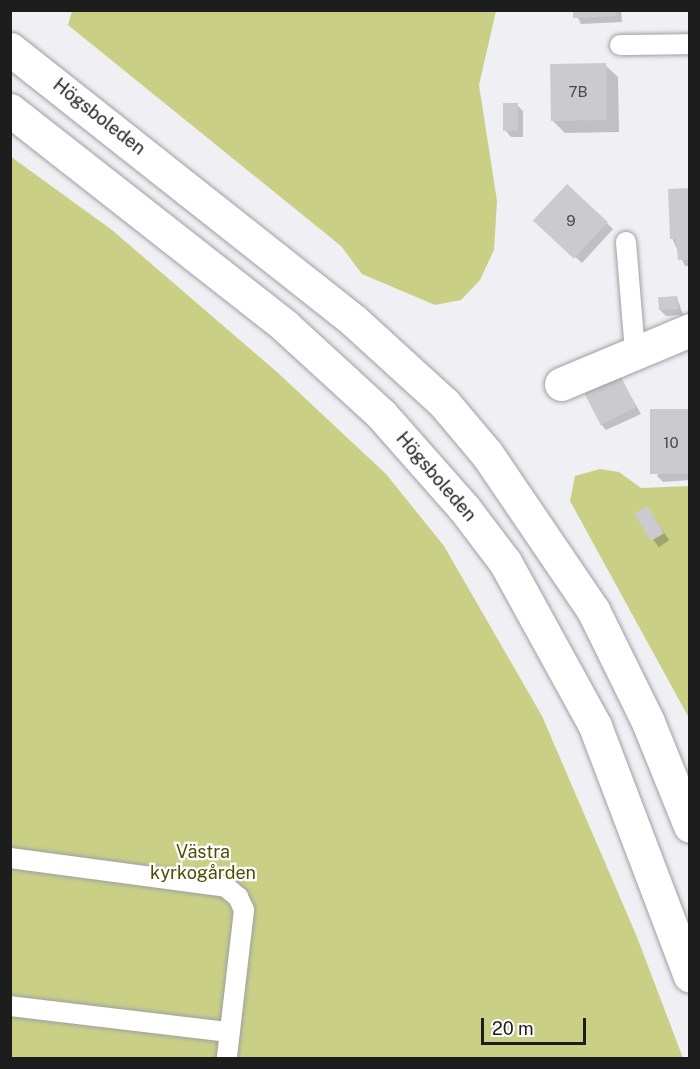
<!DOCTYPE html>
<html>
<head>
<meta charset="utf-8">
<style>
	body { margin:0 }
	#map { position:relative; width:700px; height:1069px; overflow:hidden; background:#f0f0f4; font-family:"Public Sans",sans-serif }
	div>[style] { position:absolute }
	.green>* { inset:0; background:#c9d086 }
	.shadow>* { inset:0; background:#0003; transform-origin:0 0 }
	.building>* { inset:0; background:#cbcbcf; transform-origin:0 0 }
	.roads { filter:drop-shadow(0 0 2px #9f9fa3) drop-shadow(0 0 2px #9f9fa3) }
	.lane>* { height:20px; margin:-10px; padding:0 10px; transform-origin:10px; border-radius:10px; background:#fff }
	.street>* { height:33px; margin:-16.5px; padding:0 16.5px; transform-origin:16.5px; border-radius:16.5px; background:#fff }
	.secondary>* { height:33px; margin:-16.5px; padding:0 16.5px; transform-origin:16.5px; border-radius:16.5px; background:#fff }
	span { translate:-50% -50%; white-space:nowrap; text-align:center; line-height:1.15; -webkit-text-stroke:4.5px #fff; paint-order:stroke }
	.number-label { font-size:15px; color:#48484a }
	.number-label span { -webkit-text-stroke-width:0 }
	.street-label { font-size:18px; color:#1d1d1e }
	.park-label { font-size:18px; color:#4b4f01 }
	.frame { position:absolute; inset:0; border:12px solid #1d1d1e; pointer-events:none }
	.scale { position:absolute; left:481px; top:1018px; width:105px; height:27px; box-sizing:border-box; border:3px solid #1d1d1e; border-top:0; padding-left:8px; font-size:18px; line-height:21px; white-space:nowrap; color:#1d1d1e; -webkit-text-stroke:4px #fff; paint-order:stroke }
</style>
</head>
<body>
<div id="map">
	<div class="green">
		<i style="clip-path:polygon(72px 11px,496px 11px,479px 85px,497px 201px,494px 250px,480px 280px,461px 300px,435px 305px,362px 274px,341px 246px,68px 25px)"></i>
		<i style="clip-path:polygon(10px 156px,112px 230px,277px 372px,386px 474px,444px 546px,542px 716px,637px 937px,683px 1058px,11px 1058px)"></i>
		<i style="clip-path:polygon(600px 469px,619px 472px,641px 488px,689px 486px,689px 718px,570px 501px,575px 476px)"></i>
	</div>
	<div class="shadow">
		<i style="clip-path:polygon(574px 10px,621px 10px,622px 22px,581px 24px)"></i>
		<i style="clip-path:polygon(605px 65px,618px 77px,619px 132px,565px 133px,552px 120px)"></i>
		<i style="clip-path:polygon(517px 105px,523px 111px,523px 137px,511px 137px,505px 130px)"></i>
		<i style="clip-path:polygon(567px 186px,613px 229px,582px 263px,542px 227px)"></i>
		<i style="clip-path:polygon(690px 189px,690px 266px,685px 266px,672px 238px)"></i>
		<i style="clip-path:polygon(677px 297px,683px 315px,666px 316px,660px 310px)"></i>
		<i style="clip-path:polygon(620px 377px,641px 414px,606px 430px,600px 423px)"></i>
		<i style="clip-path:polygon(690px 410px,690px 480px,663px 482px,657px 476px)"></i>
		<i style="left:647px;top:508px;width:39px;height:13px;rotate:55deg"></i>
	</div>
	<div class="building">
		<i style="clip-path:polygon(573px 10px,616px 10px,616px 16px,573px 18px)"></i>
		<i style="left:606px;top:63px;width:57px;height:56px;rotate:89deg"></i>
		<i style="left:518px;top:103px;width:28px;height:15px;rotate:90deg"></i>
		<i style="left:567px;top:184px;width:56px;height:50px;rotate:43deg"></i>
		<i style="clip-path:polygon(690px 188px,690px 260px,678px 260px,676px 239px,670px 239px,668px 189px)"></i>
		<i style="left:677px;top:296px;width:13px;height:19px;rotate:86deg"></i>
		<i style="left:620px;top:375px;width:36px;height:40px;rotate:63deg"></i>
		<i style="left:690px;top:409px;width:65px;height:40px;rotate:90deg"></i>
		<i style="left:647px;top:506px;width:32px;height:15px;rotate:58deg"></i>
	</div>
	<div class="roads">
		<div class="lane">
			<i style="left:620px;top:45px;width:70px;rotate:-0.8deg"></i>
			<i style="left:626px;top:242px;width:110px;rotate:85.3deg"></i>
			<i style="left:10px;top:858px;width:218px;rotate:7.6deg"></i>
			<i style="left:226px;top:887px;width:16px;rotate:40deg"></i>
			<i style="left:238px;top:897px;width:14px;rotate:65deg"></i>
			<i style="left:244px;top:910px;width:149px;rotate:96.6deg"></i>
			<i style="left:10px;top:1006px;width:221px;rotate:6.8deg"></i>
		</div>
		<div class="street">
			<i style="left:561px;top:384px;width:140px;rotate:-22.7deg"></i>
		</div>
		<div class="secondary">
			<i style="left:10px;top:49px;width:437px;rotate:38.3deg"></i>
			<i style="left:353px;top:320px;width:123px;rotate:42.4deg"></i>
			<i style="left:444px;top:403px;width:67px;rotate:49.9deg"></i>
			<i style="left:487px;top:454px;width:189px;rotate:55.8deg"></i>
			<i style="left:593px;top:610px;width:125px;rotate:63.8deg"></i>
			<i style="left:648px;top:722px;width:112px;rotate:68deg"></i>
			<i style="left:10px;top:110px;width:350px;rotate:38.1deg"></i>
			<i style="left:285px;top:326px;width:130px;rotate:42.5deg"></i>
			<i style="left:381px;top:414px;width:125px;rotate:48.6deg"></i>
			<i style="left:464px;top:508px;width:68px;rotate:52.8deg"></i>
			<i style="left:505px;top:562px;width:187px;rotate:61.2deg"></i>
			<i style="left:595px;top:726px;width:267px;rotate:69.2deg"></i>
		</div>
	</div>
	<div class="number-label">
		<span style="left:578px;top:92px">7B</span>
		<span style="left:571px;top:221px">9</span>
		<span style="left:671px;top:443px">10</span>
	</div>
	<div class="street-label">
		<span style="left:99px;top:117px;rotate:38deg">Högsboleden</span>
		<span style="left:436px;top:477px;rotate:49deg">Högsboleden</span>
	</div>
	<div class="park-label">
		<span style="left:203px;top:863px">Västra<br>kyrkogården</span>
	</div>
	<div class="frame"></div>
	<div class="scale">20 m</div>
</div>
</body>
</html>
